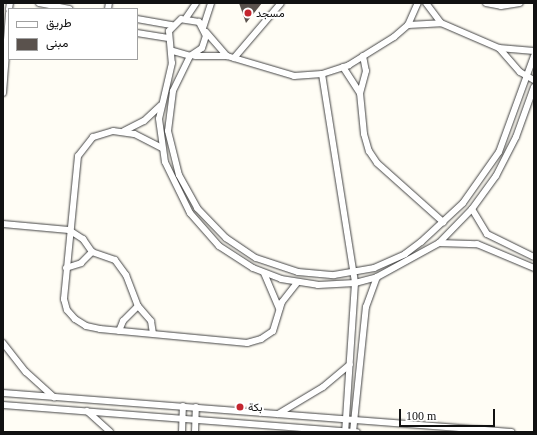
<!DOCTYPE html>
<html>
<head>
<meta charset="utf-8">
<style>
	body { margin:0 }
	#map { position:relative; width:537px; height:435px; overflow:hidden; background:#fffdf5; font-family:"Times New Roman",Vazirmatn,serif }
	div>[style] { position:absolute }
	.building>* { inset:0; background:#5a524d }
	.roads { filter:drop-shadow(0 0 1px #444) drop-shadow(0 0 1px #444) }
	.minor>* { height:6px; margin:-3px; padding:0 3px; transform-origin:3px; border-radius:3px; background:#fff }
	.dots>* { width:11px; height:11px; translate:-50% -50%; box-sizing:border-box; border:2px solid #fff; border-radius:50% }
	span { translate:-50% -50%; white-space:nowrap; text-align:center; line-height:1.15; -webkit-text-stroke:4px #fff; paint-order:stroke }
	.poi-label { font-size:11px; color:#111 }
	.left { translate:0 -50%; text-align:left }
	.frame { position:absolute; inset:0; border:4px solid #111; pointer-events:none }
	.legend { position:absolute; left:8px; top:8px; width:130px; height:52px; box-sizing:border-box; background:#fff; border:1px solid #a0a0a0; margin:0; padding:5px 7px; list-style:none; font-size:12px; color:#111 }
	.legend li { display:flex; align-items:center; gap:8px; height:20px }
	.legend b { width:20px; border:1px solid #a0a0a0 }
	.scale { position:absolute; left:399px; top:409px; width:96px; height:18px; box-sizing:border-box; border:2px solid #111; border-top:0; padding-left:5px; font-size:12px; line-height:14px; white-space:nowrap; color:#111; -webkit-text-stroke:3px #fff; paint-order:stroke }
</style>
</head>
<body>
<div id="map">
	<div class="building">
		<i style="clip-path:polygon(239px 3px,262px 3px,246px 23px)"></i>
	</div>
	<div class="roads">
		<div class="minor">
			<i style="left:39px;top:3px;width:31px;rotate:11deg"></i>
			<i style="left:426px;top:3px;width:25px;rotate:53deg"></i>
			<i style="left:486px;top:3px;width:15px;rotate:11deg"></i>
			<i style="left:501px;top:6px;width:19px;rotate:-9deg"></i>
			<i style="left:9px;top:9px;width:6px;rotate:-81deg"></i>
			<i style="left:108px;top:9px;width:6px;rotate:-81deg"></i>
			<i style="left:186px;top:18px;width:18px;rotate:-56deg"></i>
			<i style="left:137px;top:19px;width:36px;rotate:10deg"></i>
			<i style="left:408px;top:25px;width:33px;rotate:-3deg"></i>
			<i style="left:441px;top:23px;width:63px;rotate:23.3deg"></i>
			<i style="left:499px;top:48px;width:35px;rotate:5deg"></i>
			<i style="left:203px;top:28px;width:26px;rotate:-72deg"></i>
			<i style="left:206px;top:32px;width:32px;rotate:49deg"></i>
			<i style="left:137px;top:33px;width:30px;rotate:9deg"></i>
			<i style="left:499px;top:48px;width:32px;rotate:49deg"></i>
			<i style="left:520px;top:72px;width:16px;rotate:30deg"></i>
			<i style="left:173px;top:51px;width:18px;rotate:16deg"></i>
			<i style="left:190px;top:56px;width:14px;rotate:-34deg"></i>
			<i style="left:202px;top:48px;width:13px;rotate:-72deg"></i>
			<i style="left:206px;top:36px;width:16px;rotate:-117deg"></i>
			<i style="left:199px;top:22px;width:18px;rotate:-171deg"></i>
			<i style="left:181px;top:19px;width:17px;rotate:135deg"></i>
			<i style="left:169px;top:31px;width:32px;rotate:85deg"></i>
			<i style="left:172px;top:63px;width:57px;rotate:103.1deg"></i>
			<i style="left:159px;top:119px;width:43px;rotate:82.1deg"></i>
			<i style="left:165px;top:162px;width:57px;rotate:63.9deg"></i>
			<i style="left:190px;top:213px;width:44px;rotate:48.7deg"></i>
			<i style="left:219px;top:246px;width:40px;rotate:32.9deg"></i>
			<i style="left:253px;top:268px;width:30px;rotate:21deg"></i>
			<i style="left:281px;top:279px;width:37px;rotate:9deg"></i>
			<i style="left:318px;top:285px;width:37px;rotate:-3deg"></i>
			<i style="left:355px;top:283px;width:23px;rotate:-15deg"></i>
			<i style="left:377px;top:277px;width:71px;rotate:-28.7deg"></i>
			<i style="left:439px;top:243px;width:47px;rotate:-45.9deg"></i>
			<i style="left:472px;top:209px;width:41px;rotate:-54deg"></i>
			<i style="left:496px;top:176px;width:44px;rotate:-62.9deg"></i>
			<i style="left:516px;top:137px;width:53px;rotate:-70.2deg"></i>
			<i style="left:190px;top:56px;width:39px;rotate:116deg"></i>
			<i style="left:173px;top:91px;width:40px;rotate:97.1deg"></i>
			<i style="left:168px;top:131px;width:45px;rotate:76deg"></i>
			<i style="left:179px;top:175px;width:38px;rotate:61deg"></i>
			<i style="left:197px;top:208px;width:42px;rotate:46deg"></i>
			<i style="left:226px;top:238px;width:36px;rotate:34deg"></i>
			<i style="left:256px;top:258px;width:44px;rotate:18.4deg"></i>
			<i style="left:298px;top:272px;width:36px;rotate:5deg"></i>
			<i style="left:334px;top:275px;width:41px;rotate:-9.9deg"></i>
			<i style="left:374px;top:268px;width:34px;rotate:-24deg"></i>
			<i style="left:405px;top:254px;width:20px;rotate:-37deg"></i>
			<i style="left:421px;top:242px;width:57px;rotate:-42.9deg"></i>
			<i style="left:463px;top:203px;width:62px;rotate:-54.8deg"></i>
			<i style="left:499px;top:152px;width:102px;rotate:-70deg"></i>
			<i style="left:195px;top:56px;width:32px"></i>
			<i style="left:227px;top:56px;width:70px;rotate:16.6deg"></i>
			<i style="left:294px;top:76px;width:28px;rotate:-4deg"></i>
			<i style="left:322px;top:74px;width:28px;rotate:-18deg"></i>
			<i style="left:349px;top:65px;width:53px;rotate:-31.9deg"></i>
			<i style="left:394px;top:37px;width:18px;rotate:-41deg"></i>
			<i style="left:408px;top:25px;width:24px;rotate:-66deg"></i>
			<i style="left:363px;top:56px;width:15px;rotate:79deg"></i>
			<i style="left:366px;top:71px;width:23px;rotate:105deg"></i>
			<i style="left:360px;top:93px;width:41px;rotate:84.4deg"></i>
			<i style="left:364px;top:134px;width:18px;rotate:74deg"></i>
			<i style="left:369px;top:151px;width:14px;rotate:56deg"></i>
			<i style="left:377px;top:163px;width:89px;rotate:41.8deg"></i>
			<i style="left:234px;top:58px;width:72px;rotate:-49.5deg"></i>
			<i style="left:343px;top:67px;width:31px;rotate:57deg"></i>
			<i style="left:322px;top:74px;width:212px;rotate:81deg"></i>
			<i style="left:355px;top:283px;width:149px;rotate:93.8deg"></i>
			<i style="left:3px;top:93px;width:80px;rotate:-85.7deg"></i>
			<i style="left:124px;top:131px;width:22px;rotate:-27deg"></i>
			<i style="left:144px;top:121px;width:23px;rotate:-43deg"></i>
			<i style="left:162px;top:148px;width:31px;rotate:-153deg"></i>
			<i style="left:134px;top:134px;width:21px;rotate:-172deg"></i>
			<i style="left:113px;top:131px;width:21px;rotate:163deg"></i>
			<i style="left:93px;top:137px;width:24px;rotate:128deg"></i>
			<i style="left:78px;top:156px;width:144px;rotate:95.6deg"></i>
			<i style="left:64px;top:299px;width:11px;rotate:75deg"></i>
			<i style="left:67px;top:310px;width:12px;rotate:48deg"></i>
			<i style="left:75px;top:319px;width:13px;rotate:32deg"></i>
			<i style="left:86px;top:326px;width:14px;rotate:12deg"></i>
			<i style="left:100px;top:329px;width:148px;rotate:5.4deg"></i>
			<i style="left:247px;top:343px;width:15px;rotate:-16deg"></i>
			<i style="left:261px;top:339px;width:14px;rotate:-34deg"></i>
			<i style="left:273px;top:331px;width:30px;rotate:-73deg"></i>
			<i style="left:282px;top:302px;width:24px;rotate:-52deg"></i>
			<i style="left:472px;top:209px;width:29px;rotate:59deg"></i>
			<i style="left:487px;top:234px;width:52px;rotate:26.1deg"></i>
			<i style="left:3px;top:224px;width:66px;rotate:5.2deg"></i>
			<i style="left:69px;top:230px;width:17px;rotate:33deg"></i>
			<i style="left:83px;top:239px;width:16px;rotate:55deg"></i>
			<i style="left:92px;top:252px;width:24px;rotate:19deg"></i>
			<i style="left:115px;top:260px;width:19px;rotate:54deg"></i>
			<i style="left:126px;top:275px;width:33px;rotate:69deg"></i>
			<i style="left:138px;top:306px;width:20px;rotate:49deg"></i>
			<i style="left:151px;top:321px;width:12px;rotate:81deg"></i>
			<i style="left:439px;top:243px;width:38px;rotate:2deg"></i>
			<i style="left:477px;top:244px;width:62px;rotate:22.8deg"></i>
			<i style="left:66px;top:268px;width:16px;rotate:-18deg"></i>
			<i style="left:81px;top:263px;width:16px;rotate:-45deg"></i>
			<i style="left:264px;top:273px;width:39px;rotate:67deg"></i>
			<i style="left:119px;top:331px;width:11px;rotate:-68deg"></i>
			<i style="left:123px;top:321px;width:21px;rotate:-45deg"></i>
			<i style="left:3px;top:343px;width:37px;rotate:52deg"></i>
			<i style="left:26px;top:372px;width:38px;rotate:42deg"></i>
			<i style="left:3px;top:393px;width:510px;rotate:4.38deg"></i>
			<i style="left:3px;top:405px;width:355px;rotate:4.4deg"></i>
			<i style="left:87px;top:411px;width:31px;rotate:42deg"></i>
			<i style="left:278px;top:414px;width:52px;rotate:-31deg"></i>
			<i style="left:323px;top:387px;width:35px;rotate:-40deg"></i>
			<i style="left:182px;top:432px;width:26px;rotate:-88deg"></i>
			<i style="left:195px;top:432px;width:25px;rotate:-88deg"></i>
			<i style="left:353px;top:432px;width:126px;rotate:-84.1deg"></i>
			<i style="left:366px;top:307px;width:32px;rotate:-70deg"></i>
		</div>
	</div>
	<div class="dots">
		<i style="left:248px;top:13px;background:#c4262e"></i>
		<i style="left:240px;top:407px;background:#c4262e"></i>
	</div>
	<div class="poi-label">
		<span class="left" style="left:256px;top:13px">مسجد</span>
		<span class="left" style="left:248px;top:407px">بكة</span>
	</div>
	<div class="frame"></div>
	<ul class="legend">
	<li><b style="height:5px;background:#fff"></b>طريق</li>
	<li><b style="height:11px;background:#5a524d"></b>مبنى</li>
	</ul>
	<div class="scale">100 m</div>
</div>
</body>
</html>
